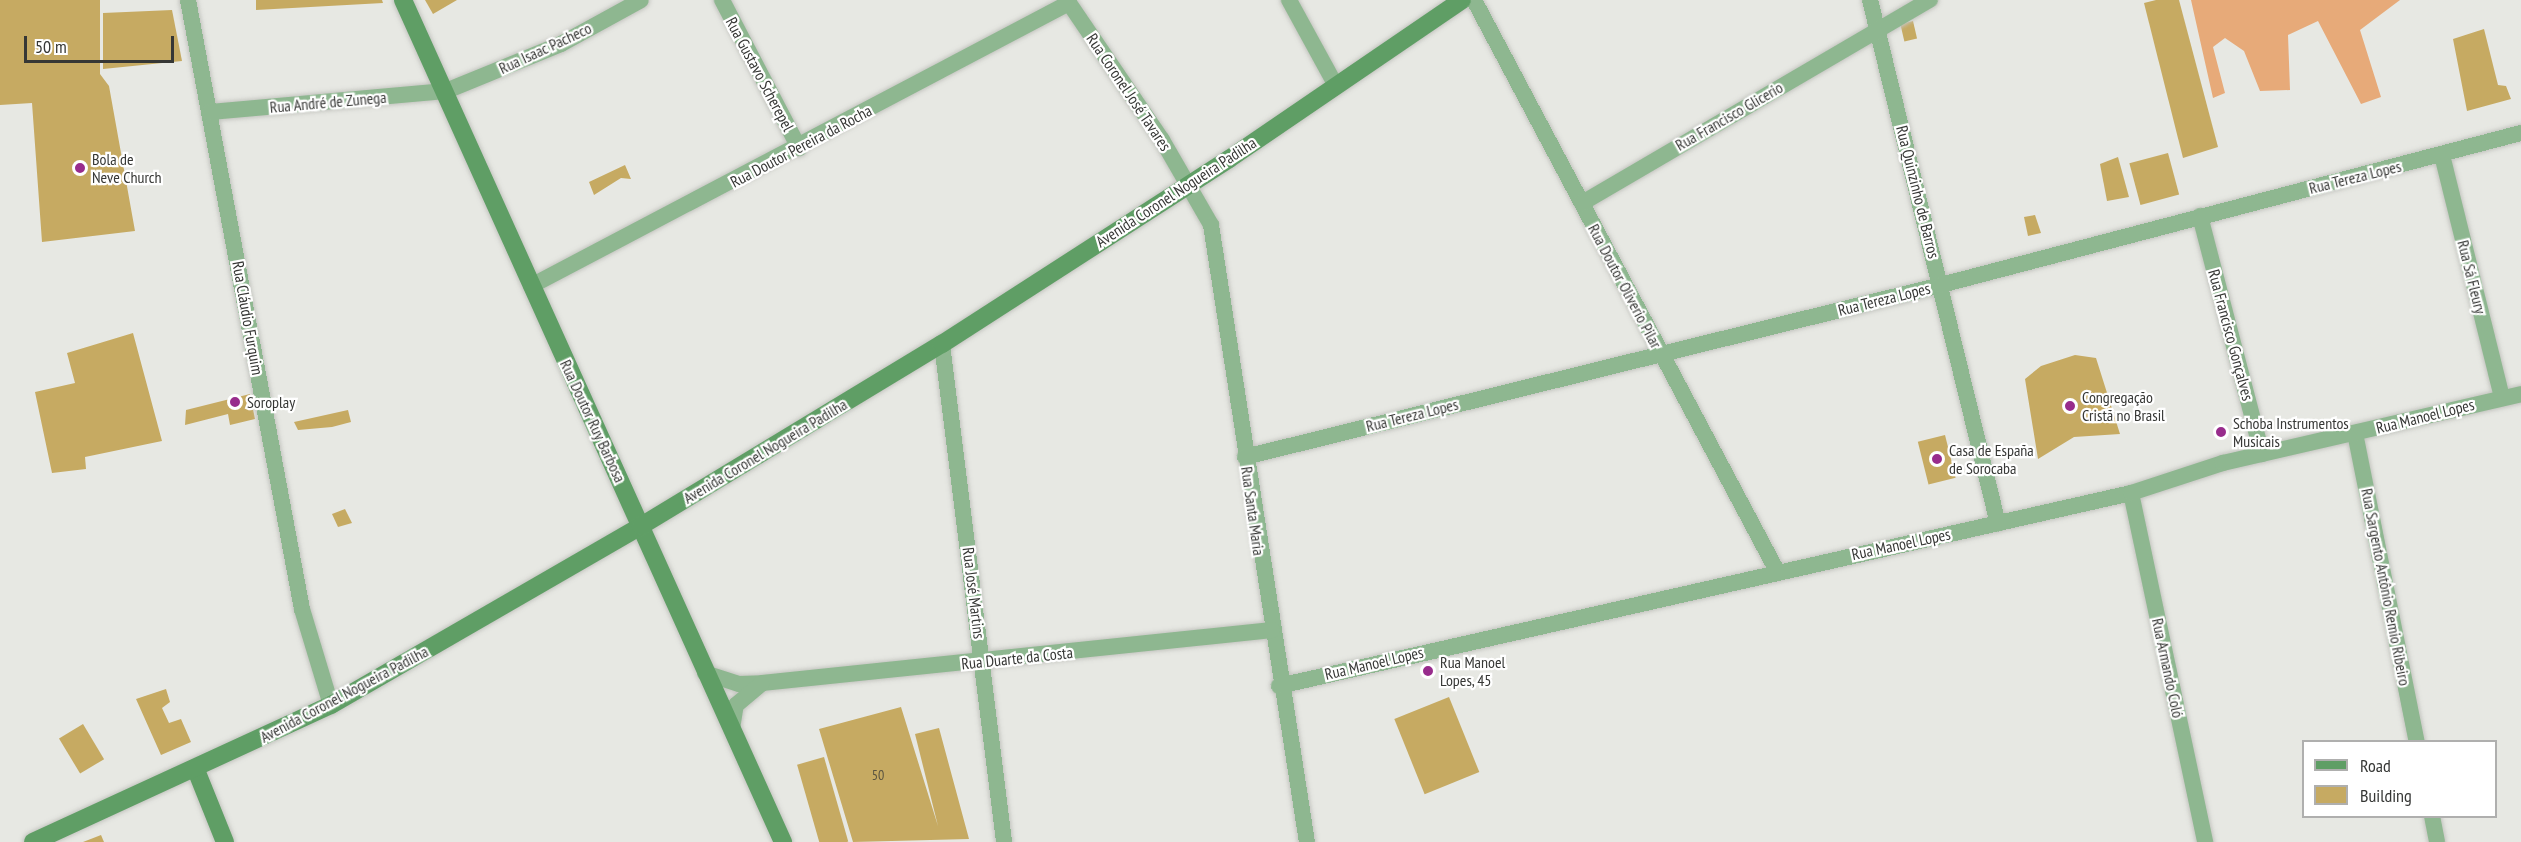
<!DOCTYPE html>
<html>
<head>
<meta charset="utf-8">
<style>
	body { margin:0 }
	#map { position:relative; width:2521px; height:842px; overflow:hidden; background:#e7e8e3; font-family:"PT Sans Narrow",sans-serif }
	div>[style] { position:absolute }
	.forest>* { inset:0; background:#e7aa79 }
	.building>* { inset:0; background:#c6aa62; transform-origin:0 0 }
	.roads { filter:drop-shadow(0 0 2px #c4c5c0) drop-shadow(0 0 2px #c4c5c0) }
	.street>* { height:16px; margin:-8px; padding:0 8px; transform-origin:8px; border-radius:8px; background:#8eb790 }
	.secondary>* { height:18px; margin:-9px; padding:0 9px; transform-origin:9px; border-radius:9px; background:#5f9e65 }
	.dots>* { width:16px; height:16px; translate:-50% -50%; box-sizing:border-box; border:3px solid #fff; border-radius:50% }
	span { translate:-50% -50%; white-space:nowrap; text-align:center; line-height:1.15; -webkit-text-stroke:4.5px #fff; paint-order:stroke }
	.number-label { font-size:14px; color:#5a5440 }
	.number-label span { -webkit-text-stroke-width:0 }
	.street-label { font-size:16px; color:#363735 }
	.poi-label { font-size:16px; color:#363735 }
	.left { translate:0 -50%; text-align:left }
	.legend { position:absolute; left:2302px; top:740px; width:195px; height:78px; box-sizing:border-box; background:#fff; border:2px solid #afafae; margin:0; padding:8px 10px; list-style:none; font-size:18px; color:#363735 }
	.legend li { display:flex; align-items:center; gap:12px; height:30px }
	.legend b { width:30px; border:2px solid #afafae }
	.scale { position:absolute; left:24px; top:36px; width:150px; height:27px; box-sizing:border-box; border:3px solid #363735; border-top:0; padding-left:8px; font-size:18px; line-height:21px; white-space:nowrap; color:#363735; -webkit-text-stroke:4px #fff; paint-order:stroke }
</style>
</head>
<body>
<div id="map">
	<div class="forest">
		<i style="clip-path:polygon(2191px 0,2400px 0,2360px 30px,2381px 97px,2361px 104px,2318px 21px,2288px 35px,2290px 90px,2260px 91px,2244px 51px,2225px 38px,2213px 47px,2225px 93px,2213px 98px)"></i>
	</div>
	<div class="building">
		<i style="clip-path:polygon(0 0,100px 0,100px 74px,109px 86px,135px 231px,42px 242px,32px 103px,0 105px)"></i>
		<i style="clip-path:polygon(256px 0,382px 0,383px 3px,256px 10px)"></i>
		<i style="clip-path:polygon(425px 0,457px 0,433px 14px)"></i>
		<i style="clip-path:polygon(2156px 0,2179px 0,2218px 147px,2183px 158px,2144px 3px)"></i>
		<i style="clip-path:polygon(172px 10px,182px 61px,103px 69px,103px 13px)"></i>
		<i style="left:1913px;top:21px;width:18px;height:13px;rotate:77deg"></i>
		<i style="clip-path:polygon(2484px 29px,2498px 85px,2506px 86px,2511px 99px,2467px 111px,2453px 39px)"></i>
		<i style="left:2168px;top:153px;width:43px;height:40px;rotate:75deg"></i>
		<i style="clip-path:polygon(2118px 157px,2129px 197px,2107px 201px,2100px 164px)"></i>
		<i style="clip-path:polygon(625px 165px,631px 179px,621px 178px,594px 195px,589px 182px)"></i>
		<i style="clip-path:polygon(2035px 215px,2041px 233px,2028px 236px,2024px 217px)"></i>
		<i style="clip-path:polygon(133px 333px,162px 441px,85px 457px,86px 469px,52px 473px,35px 392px,75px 383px,67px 353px)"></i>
		<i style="clip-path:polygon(2075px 355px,2096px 358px,2120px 434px,2074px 437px,2038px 459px,2025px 379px,2041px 366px)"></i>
		<i style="clip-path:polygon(250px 394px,255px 419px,230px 425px,228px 414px,185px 425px,186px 410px)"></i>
		<i style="clip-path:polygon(348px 410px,351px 422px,332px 427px,298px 430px,294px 422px)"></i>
		<i style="left:1945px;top:435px;width:44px;height:28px;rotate:76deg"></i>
		<i style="clip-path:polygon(345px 509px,352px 523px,338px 527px,332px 514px)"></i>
		<i style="clip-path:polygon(166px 689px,170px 702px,162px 708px,169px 723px,181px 719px,191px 742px,161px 755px,136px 699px)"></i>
		<i style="left:1449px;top:697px;width:81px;height:59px;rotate:68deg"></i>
		<i style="clip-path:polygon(901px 707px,938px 826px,915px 734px,939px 728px,969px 839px,853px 842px,819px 729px)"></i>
		<i style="left:83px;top:724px;width:41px;height:28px;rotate:59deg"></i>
		<i style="left:824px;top:757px;width:88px;height:28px;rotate:74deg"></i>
		<i style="clip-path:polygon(101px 835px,104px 842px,83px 842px)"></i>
	</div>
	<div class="roads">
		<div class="street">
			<i style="left:188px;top:0;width:620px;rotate:79.4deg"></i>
			<i style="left:302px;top:609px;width:100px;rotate:73.2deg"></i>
			<i style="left:722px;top:0;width:167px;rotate:62.5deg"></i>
			<i style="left:1067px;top:0;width:169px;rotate:55.8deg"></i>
			<i style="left:1162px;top:140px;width:98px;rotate:60deg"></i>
			<i style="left:1211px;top:225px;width:624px;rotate:81.16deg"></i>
			<i style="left:1289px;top:0;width:96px;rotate:61.3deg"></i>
			<i style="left:1474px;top:0;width:646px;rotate:62.05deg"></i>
			<i style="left:1870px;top:0;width:539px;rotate:76.27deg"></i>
			<i style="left:210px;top:112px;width:237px;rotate:-5.1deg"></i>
			<i style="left:446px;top:91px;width:124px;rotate:-22.2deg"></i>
			<i style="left:561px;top:44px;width:91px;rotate:-28.8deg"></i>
			<i style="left:2442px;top:155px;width:250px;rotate:76.1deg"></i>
			<i style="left:1582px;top:203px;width:403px;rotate:-30.3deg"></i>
			<i style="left:2200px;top:216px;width:246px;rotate:75.4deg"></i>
			<i style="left:531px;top:286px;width:608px;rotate:-27.75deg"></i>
			<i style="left:942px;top:344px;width:502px;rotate:82.9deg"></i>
			<i style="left:2355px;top:433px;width:315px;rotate:78.7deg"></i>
			<i style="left:1245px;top:457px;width:717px;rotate:-13.88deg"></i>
			<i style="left:1941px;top:285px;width:600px;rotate:-14.69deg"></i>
			<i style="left:2131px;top:493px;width:357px;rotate:78deg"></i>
			<i style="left:705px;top:673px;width:36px;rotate:18deg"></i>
			<i style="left:739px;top:684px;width:23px;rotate:-2deg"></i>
			<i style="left:762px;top:683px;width:513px;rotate:-5.93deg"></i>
			<i style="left:1279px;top:686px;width:874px;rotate:-12.76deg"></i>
			<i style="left:2131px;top:493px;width:97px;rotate:-18.1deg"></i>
			<i style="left:2223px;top:463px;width:306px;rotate:-13deg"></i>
			<i style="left:732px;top:729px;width:24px;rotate:-81deg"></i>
			<i style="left:736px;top:705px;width:33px;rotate:-40deg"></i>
			<i style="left:2432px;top:816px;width:26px;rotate:79deg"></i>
		</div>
		<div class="secondary">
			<i style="left:403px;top:0;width:924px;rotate:65.71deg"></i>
			<i style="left:196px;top:770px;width:78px;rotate:68.1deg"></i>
			<i style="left:33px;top:842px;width:328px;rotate:-24.7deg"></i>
			<i style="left:331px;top:705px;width:358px;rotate:-30deg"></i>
			<i style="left:641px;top:526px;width:352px;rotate:-31.2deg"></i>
			<i style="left:942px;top:344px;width:341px;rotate:-32.8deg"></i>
			<i style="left:1229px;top:159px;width:282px;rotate:-34.3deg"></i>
		</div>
	</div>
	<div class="dots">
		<i style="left:80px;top:168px;background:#982c8c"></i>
		<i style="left:235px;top:402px;background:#982c8c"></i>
		<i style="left:2070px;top:406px;background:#982c8c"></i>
		<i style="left:2221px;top:432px;background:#982c8c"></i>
		<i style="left:1937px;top:459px;background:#982c8c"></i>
		<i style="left:1428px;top:671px;background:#982c8c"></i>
	</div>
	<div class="number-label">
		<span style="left:878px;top:775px">50</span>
	</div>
	<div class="street-label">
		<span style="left:545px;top:48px;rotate:-25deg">Rua Isaac Pacheco</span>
		<span style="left:760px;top:74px;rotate:62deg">Rua Gustavo Scherepel</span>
		<span style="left:1129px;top:92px;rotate:56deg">Rua Coronel José Tavares</span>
		<span style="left:328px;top:102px;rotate:-5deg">Rua André de Zunega</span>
		<span style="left:1729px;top:116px;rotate:-30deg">Rua Francisco Glicerio</span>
		<span style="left:801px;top:146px;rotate:-28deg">Rua Doutor Pereira da Rocha</span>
		<span style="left:2355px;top:177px;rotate:-14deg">Rua Tereza Lopes</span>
		<span style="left:1176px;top:192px;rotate:-33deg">Avenida Coronel Nogueira Padilha</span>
		<span style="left:1918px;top:192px;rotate:76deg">Rua Quinzinho de Barros</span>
		<span style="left:2472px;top:277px;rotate:76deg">Rua Sá Fleury</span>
		<span style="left:1625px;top:286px;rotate:62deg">Rua Doutor Oliverio Pilar</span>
		<span style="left:1884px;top:299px;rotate:-14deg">Rua Tereza Lopes</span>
		<span style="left:248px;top:318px;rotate:80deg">Rua Cláudio Furquim</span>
		<span style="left:2231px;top:335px;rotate:75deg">Rua Francisco Gonçalves</span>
		<span style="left:1412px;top:415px;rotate:-14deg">Rua Tereza Lopes</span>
		<span style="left:2425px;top:416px;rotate:-14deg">Rua Manoel Lopes</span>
		<span style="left:593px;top:421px;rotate:65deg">Rua Doutor Ruy Barbosa</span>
		<span style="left:765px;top:451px;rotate:-31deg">Avenida Coronel Nogueira Padilha</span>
		<span style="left:1253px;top:511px;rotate:82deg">Rua Santa Maria</span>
		<span style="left:1901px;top:544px;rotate:-12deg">Rua Manoel Lopes</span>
		<span style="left:2386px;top:587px;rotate:79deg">Rua Sargento Antônio Remio Ribeiro</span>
		<span style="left:974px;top:593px;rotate:83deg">Rua José Martins</span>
		<span style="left:1017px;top:658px;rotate:-6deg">Rua Duarte da Costa</span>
		<span style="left:1374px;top:663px;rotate:-13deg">Rua Manoel Lopes</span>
		<span style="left:2168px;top:668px;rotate:78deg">Rua Armando Coló</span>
		<span style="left:344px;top:694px;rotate:-28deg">Avenida Coronel Nogueira Padilha</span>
	</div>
	<div class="poi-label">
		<span class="left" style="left:92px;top:168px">Bola de<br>Neve Church</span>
		<span class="left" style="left:2082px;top:406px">Congregação<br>Cristã no Brasil</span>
		<span class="left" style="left:247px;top:402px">Soroplay</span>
		<span class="left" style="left:2233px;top:432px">Schoba Instrumentos<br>Musicais</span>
		<span class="left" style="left:1949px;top:459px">Casa de España<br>de Sorocaba</span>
		<span class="left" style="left:1440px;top:671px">Rua Manoel<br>Lopes, 45</span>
	</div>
	<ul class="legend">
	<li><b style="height:8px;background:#5f9e65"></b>Road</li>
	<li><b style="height:16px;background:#c6aa62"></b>Building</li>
	</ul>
	<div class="scale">50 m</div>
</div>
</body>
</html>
